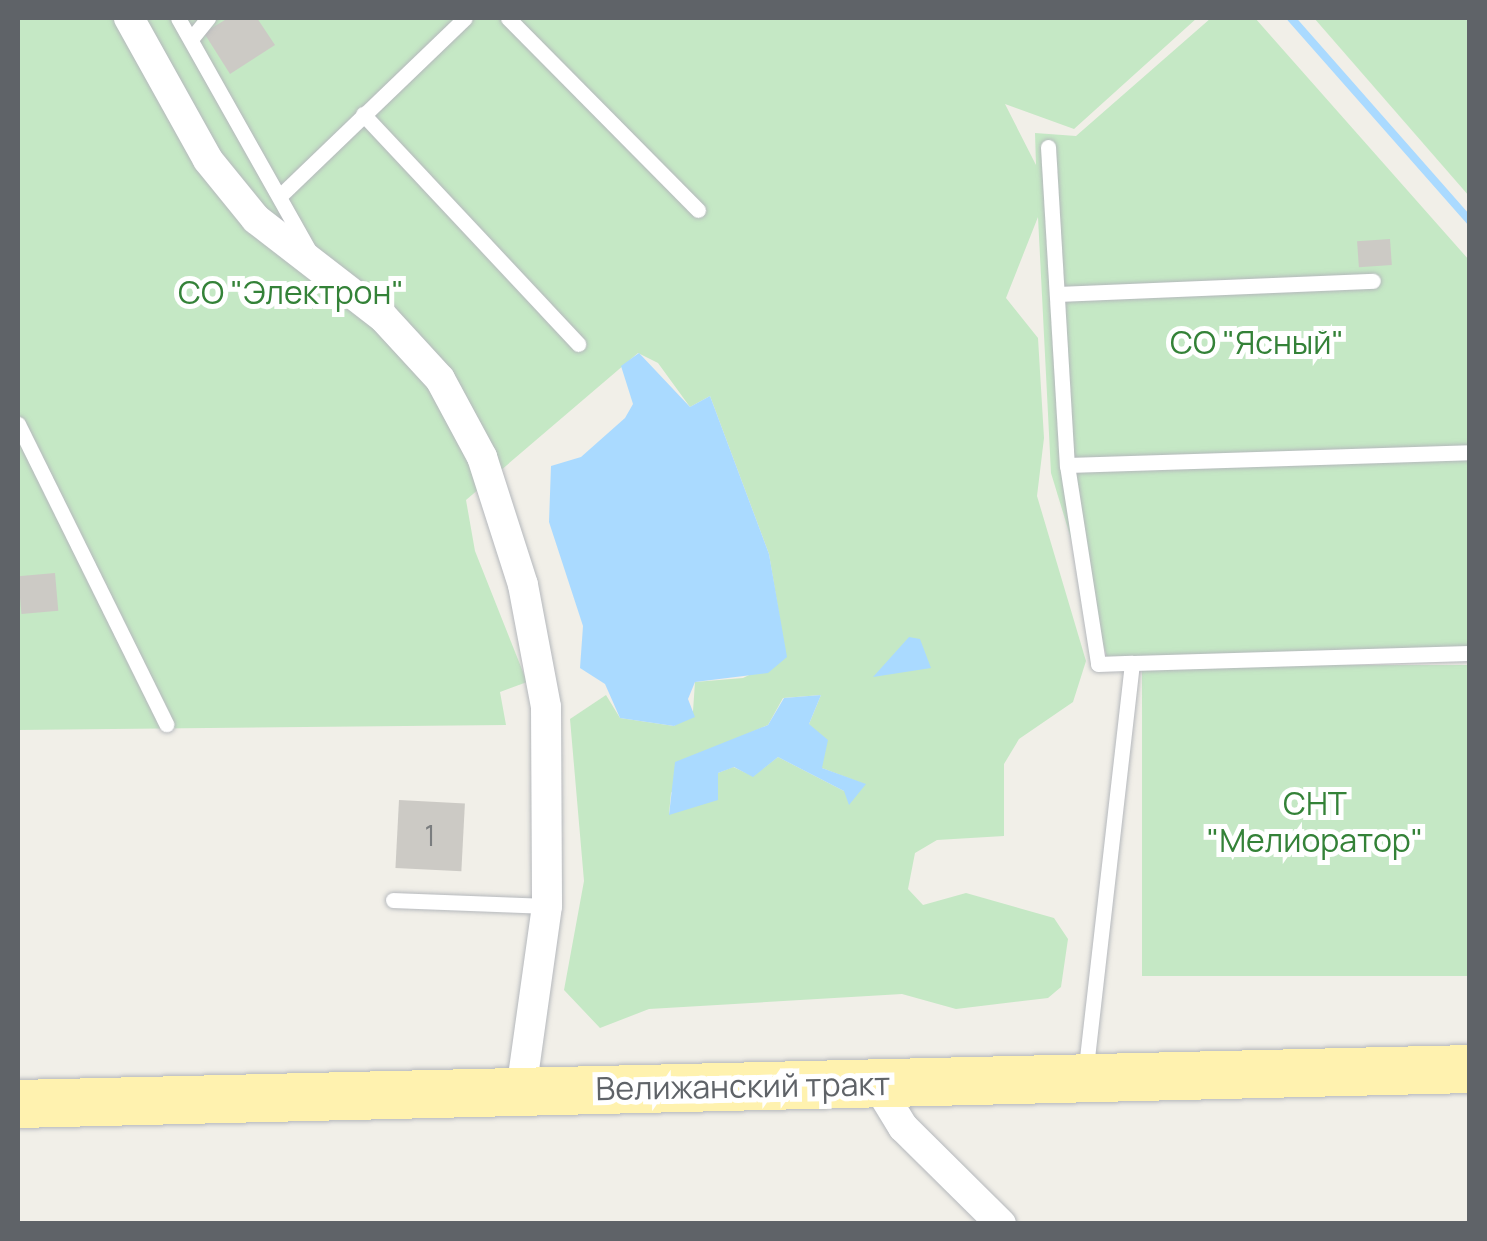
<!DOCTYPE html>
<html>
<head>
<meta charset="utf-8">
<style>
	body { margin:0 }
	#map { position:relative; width:1487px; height:1241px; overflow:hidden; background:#f1efe8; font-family:Manrope,sans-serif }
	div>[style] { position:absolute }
	.green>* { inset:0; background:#c5e8c5; transform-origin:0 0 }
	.water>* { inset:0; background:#aadaff }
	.stream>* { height:8px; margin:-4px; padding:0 4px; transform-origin:4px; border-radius:4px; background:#aadaff }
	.building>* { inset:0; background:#cccac5; transform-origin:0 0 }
	.roads { filter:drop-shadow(0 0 2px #b5b8bc) drop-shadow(0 0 2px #b5b8bc) }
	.service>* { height:15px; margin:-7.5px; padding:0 7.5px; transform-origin:7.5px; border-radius:7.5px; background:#fff }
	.minor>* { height:30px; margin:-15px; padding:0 15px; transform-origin:15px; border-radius:15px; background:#fff }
	.primary>* { height:48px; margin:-24px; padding:0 24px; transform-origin:24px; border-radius:24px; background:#fff2af }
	span { translate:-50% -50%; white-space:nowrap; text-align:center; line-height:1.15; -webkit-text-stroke:10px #fff; paint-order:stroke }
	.number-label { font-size:28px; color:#7a7d7f }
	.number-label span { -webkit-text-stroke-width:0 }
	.park-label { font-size:32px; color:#348238 }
	.street-label { font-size:32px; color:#5f6368 }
	.frame { position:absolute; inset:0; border:20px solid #5f6368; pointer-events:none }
</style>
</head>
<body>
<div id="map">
	<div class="green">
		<i style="clip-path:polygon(evenodd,18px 18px,1197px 18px,1074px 129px,1005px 104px,1036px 165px,1035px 133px,1076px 136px,1211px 18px,1255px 18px,1469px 260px,1469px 647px,1107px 657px,1051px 473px,1038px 217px,1006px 298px,1038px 338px,1044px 438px,1037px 496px,1086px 661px,1073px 702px,1019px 739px,1004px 764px,1004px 836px,937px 840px,915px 853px,908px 889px,923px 905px,966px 893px,1054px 918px,1068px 939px,1061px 987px,1048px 998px,956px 1009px,902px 994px,649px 1009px,600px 1028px,564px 990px,584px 881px,570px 719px,606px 695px,620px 718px,674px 726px,693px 711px,695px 682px,743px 678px,786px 657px,769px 554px,710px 396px,690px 407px,658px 363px,638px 353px,466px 500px,475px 551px,527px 682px,500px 692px,506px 725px,18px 730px,18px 18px,821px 695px,809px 724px,822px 768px,864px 784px,844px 791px,778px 757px,753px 776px,733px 767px,718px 773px,708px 798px,669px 814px,671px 793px,702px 753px,768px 725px,783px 698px,821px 695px)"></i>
		<i style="clip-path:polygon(1314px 18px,1469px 18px,1469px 196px)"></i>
		<i style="left:1469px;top:665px;width:311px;height:327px;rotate:90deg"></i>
	</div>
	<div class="water">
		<i style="clip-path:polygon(639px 353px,690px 407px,710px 396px,769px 554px,787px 657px,768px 673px,695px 682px,688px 699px,695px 717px,674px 726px,620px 718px,605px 684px,580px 668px,583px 626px,549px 522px,551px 466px,581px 457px,625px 418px,633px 404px,621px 366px)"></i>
		<i style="clip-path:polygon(909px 637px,920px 639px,931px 668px,873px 677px)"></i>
		<i style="clip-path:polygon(821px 695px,809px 724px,828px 740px,822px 768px,866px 784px,849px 805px,844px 791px,778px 757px,753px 777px,734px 767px,718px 773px,718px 800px,669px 815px,675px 762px,768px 725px,784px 698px)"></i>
	</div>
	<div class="stream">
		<i style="left:1291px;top:18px;width:271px;rotate:48.6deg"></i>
	</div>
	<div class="building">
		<i style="clip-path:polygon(228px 18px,257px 18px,275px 45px,230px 74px,204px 33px)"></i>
		<i style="left:1390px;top:239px;width:26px;height:33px;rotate:86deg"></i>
		<i style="left:55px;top:573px;width:38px;height:37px;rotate:85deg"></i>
		<i style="left:399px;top:800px;width:66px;height:68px;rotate:3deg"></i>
	</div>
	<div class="roads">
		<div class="service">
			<i style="left:178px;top:18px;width:269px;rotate:60.6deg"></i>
			<i style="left:508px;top:18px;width:270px;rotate:45.3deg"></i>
			<i style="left:191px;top:39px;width:27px;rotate:-51deg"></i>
			<i style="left:363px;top:114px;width:315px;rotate:46.9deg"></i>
			<i style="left:1048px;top:147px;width:319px;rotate:86.6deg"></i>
			<i style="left:1067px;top:465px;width:201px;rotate:81.1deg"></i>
			<i style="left:1098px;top:664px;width:34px;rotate:-2deg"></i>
			<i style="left:1132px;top:663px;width:415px;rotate:96.5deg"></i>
			<i style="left:283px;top:193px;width:252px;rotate:-43.9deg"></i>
			<i style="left:1059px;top:294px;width:314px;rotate:-2.4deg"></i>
			<i style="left:18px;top:424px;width:335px;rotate:63.7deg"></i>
			<i style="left:1067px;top:465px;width:403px;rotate:-1.8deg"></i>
			<i style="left:1132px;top:663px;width:338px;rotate:-1.7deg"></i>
			<i style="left:393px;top:900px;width:154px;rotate:2.2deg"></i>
		</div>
		<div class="minor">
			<i style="left:129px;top:18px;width:162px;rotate:60.9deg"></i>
			<i style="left:208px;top:160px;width:76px;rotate:50.9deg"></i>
			<i style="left:256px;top:219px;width:160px;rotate:37.7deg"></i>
			<i style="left:383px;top:317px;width:84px;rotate:47.4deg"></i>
			<i style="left:440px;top:379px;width:89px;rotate:61.7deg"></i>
			<i style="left:482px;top:457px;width:134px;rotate:72.2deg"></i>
			<i style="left:523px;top:585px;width:124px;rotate:79.3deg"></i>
			<i style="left:546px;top:707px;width:199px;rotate:89.7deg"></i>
			<i style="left:547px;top:906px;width:188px;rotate:98deg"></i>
			<i style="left:876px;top:1083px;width:52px;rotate:58.5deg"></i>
			<i style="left:903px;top:1127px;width:138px;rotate:44.7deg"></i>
		</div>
		<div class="primary">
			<i style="left:18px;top:1104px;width:1452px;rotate:-1.38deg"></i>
		</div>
	</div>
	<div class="number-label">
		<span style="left:430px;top:835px">1</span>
	</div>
	<div class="park-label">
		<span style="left:291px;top:292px">СО "Электрон"</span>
		<span style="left:1257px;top:342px">СО "Ясный"</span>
		<span style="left:1315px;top:822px">СНТ<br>"Мелиоратор"</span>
	</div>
	<div class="street-label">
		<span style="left:743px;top:1086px;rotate:-1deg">Велижанский тракт</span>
	</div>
	<div class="frame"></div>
</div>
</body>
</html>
